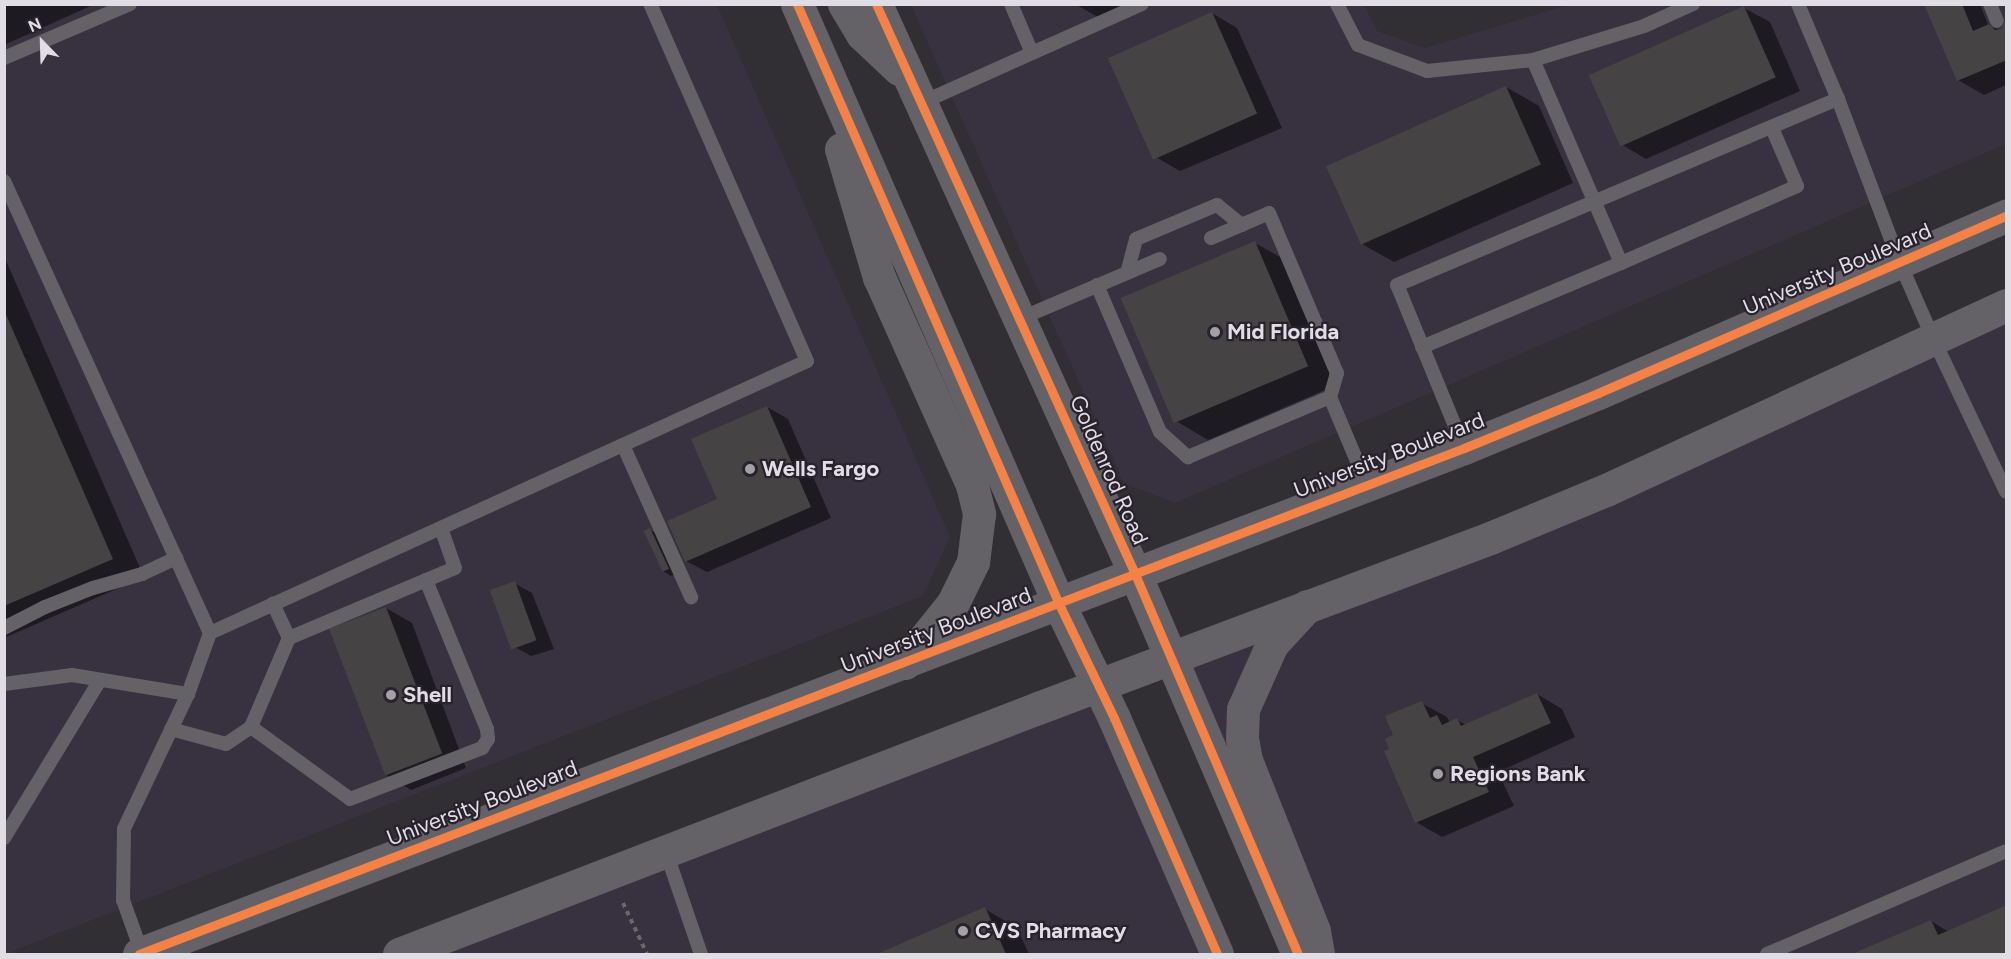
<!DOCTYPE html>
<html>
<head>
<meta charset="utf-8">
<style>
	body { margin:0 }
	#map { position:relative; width:2011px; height:959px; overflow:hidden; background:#312f34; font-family:Figtree,sans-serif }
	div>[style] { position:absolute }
	.built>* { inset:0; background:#383140 }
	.shadow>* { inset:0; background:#0007 }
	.building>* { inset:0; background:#464344; transform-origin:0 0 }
	.path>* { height:4px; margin-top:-2px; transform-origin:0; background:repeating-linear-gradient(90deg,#69686b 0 4.5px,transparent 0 9px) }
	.service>* { height:14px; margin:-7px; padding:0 7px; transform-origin:7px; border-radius:7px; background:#646267 }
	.tertiary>* { height:33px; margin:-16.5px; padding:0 16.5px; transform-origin:16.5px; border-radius:16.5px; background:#646267 }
	.secondary>* { height:33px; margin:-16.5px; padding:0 16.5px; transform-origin:16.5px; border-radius:16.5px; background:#646267 }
	.cycleway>* { height:9px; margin:-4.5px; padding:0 4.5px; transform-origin:4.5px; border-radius:4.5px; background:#f48246 }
	.dots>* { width:16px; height:16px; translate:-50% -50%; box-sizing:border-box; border:3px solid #27222c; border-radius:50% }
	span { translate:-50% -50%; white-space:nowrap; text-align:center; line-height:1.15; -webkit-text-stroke:4.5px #27222c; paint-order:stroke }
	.street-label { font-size:22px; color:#e0dde4 }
	.poi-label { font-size:22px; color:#e0dde4; font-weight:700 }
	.left { translate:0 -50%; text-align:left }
	.frame { position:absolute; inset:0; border:6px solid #e0dde4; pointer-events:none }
	.north { position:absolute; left:12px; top:12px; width:60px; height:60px; -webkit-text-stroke:4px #27222c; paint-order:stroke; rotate:337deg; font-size:16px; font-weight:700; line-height:24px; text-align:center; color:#e0dde4 }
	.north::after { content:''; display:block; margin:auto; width:21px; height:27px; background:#e0dde4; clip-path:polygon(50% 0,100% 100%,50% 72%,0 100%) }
</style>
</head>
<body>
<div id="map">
	<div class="built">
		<i style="clip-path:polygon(5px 5px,717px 5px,950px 537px,923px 596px,5px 954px)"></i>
		<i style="clip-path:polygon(911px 5px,1364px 5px,1377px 31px,1425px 48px,1568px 5px,2006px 5px,2006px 144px,1175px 503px,1124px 483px)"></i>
		<i style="clip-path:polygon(2006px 301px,2006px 954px,1308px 954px,1175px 660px)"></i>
		<i style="clip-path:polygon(1096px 689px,1214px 954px,401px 954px)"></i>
	</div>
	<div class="shadow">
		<i style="clip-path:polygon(4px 4px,95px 4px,4px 45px)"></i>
		<i style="clip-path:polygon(1075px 4px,1139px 4px,1103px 20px)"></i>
		<i style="clip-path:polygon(1925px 4px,1980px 4px,1989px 27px,2002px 30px,2006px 24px,2006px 85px,1984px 95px,1958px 80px)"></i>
		<i style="clip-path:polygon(1744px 8px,1770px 22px,1800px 91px,1646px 159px,1621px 144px)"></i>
		<i style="clip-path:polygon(1212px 13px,1237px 28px,1282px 128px,1180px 171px,1154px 156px)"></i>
		<i style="clip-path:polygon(1506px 87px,1539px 106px,1573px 183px,1394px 262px,1362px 244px)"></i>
		<i style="clip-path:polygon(1255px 243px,1287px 261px,1339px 384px,1208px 440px,1176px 421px)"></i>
		<i style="clip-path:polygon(4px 256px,144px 577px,4px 638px)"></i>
		<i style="clip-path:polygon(767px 407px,788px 419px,831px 518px,707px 572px,686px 561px)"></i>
		<i style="clip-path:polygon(650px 530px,659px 535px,676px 574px,671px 576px,663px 571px)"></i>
		<i style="clip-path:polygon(514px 583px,532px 593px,554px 649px,531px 656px,513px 646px)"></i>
		<i style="clip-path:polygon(386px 608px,412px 623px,466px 768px,411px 790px,386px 775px)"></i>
		<i style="clip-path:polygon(1537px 694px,1562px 709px,1575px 737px,1498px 772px,1514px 806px,1442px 837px,1416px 822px,1391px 750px,1395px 736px,1421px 703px,1447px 717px,1450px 723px,1457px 720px,1466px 725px)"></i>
		<i style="clip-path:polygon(2006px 906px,2006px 954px,1855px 954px,1931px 921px,1949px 932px)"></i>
		<i style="clip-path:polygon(985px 909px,1017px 928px,1029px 954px,881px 954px)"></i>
	</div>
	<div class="building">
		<i style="clip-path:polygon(1924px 4px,1962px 4px,1973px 31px,1989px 24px,1995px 30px,2001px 29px,2007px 17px,2007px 60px,1957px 81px)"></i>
		<i style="left:1744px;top:6px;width:78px;height:170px;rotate:66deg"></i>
		<i style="left:1212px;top:12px;width:111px;height:114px;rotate:66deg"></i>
		<i style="left:1506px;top:86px;width:86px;height:197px;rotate:66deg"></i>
		<i style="left:1255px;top:241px;width:136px;height:146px;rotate:67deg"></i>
		<i style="clip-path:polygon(4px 310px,113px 559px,4px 606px)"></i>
		<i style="clip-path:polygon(767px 406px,811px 507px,685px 562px,667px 521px,717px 499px,691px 439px)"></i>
		<i style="left:650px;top:528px;width:45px;height:7px;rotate:65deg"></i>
		<i style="left:515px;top:581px;width:63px;height:27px;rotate:70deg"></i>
		<i style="left:386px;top:607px;width:157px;height:61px;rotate:69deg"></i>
		<i style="clip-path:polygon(1537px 693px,1551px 723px,1473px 757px,1489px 792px,1415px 823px,1384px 751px,1389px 749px,1385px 739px,1393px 735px,1385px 716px,1422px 701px,1430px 718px,1437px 715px,1442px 725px,1457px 718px,1461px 726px)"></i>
		<i style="clip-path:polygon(2007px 905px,2007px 954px,1852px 954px,1931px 920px,1938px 935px)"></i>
		<i style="clip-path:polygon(985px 907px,1006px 954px,877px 954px)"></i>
	</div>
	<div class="path">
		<i style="left:623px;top:903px;width:56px;rotate:64.8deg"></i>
	</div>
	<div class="service">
		<i style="left:1011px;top:4px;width:53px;rotate:66.8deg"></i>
		<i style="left:1032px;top:53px;width:120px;rotate:-24deg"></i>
		<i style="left:1337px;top:4px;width:46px;rotate:62.9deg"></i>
		<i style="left:1358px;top:45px;width:74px;rotate:20.6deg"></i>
		<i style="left:1427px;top:71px;width:107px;rotate:-5.9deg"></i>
		<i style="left:1533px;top:60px;width:116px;rotate:-17deg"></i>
		<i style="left:1644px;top:26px;width:54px;rotate:-24.2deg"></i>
		<i style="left:1798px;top:4px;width:103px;rotate:67.2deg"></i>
		<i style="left:1838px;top:99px;width:175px;rotate:69.3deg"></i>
		<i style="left:1900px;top:263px;width:82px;rotate:66.3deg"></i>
		<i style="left:1933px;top:338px;width:170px;rotate:64.6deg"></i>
		<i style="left:1990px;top:4px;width:18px;rotate:68deg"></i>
		<i style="left:4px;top:58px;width:137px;rotate:-23.2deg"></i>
		<i style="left:921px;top:103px;width:122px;rotate:-24.2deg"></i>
		<i style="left:4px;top:181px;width:497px;rotate:65.5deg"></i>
		<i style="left:210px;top:633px;width:65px;rotate:109.8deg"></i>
		<i style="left:188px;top:694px;width:149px;rotate:115.4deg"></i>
		<i style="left:124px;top:829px;width:71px;rotate:90.8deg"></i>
		<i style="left:123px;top:900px;width:56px;rotate:70.3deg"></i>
		<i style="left:1211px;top:238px;width:63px;rotate:-23.3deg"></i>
		<i style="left:1269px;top:213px;width:174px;rotate:67deg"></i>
		<i style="left:1337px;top:373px;width:25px;rotate:106deg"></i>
		<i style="left:1330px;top:397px;width:95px;rotate:67.2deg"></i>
		<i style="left:1621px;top:263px;width:192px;rotate:-23.6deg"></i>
		<i style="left:1797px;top:186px;width:63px;rotate:-113.3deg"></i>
		<i style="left:1127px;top:273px;width:35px;rotate:-75deg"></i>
		<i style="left:1136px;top:239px;width:88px;rotate:-22.8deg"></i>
		<i style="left:1217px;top:205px;width:32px;rotate:39deg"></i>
		<i style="left:1097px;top:285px;width:160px;rotate:66.8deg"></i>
		<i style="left:1160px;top:432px;width:38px;rotate:42deg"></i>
		<i style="left:1188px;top:457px;width:154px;rotate:-22.9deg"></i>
		<i style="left:1019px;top:319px;width:153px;rotate:-23.1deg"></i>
		<i style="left:1422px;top:347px;width:216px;rotate:-22.9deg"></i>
		<i style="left:1621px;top:263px;width:221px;rotate:-113.4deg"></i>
		<i style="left:623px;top:445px;width:167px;rotate:65.9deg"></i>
		<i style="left:1464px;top:448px;width:176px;rotate:-112.3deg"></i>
		<i style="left:1397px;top:285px;width:479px;rotate:-22.9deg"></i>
		<i style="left:4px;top:628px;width:46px;rotate:-27.1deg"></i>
		<i style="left:45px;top:607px;width:52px;rotate:-21.6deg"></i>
		<i style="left:93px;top:588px;width:51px;rotate:-15.9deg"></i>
		<i style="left:142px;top:574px;width:38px;rotate:-25deg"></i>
		<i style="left:210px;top:633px;width:656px;rotate:-24.49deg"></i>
		<i style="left:807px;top:361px;width:390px;rotate:-113.7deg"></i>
		<i style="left:289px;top:638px;width:180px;rotate:-22.9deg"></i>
		<i style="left:455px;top:568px;width:42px;rotate:-109.3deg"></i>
		<i style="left:4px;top:684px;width:69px;rotate:-7.5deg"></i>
		<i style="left:72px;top:675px;width:118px;rotate:9.3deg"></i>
		<i style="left:251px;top:727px;width:122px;rotate:36deg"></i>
		<i style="left:350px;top:799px;width:142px;rotate:-21.1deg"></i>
		<i style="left:482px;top:748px;width:11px;rotate:-56deg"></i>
		<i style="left:488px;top:739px;width:10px;rotate:-96deg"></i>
		<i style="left:487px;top:729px;width:161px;rotate:-112.3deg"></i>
		<i style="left:171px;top:729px;width:57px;rotate:15.3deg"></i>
		<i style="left:226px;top:744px;width:30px;rotate:-34deg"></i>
		<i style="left:251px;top:727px;width:97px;rotate:-66.9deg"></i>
		<i style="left:289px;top:638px;width:38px;rotate:-115deg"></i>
		<i style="left:4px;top:838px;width:185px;rotate:-58.7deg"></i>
		<i style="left:666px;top:852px;width:108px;rotate:71.1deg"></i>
		<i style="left:1767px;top:954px;width:260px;rotate:-23.3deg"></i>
	</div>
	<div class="tertiary">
		<i style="left:139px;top:954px;width:1418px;rotate:-20.9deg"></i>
		<i style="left:1464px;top:448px;width:145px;rotate:-22.3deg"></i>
		<i style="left:1598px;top:393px;width:445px;rotate:-23.5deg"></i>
		<i style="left:399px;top:954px;width:685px;rotate:-21.06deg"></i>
		<i style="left:1038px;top:708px;width:483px;rotate:-20.6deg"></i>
		<i style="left:1490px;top:538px;width:126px;rotate:-22.5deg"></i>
		<i style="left:1606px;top:490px;width:441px;rotate:-24.8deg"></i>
	</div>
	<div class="secondary">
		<i style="left:797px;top:4px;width:655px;rotate:66.41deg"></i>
		<i style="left:1059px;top:604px;width:127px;rotate:64.2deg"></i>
		<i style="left:1114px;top:718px;width:257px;rotate:66.4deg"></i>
		<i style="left:844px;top:4px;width:35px;rotate:59deg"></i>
		<i style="left:862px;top:34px;width:51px;rotate:43.4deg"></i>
		<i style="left:876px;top:4px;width:626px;rotate:65.56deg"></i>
		<i style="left:1135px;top:574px;width:413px;rotate:66.8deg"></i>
		<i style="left:841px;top:149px;width:134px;rotate:73.5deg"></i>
		<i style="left:879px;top:277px;width:228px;rotate:65.9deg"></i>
		<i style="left:972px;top:485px;width:30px;rotate:76deg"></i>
		<i style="left:979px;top:514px;width:48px;rotate:97.1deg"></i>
		<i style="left:973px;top:562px;width:46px;rotate:116deg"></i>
		<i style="left:953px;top:603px;width:77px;rotate:128.7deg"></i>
		<i style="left:1307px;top:606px;width:52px;rotate:132.6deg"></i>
		<i style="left:1272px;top:644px;width:71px;rotate:114deg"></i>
		<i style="left:1243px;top:709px;width:29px;rotate:92deg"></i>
		<i style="left:1242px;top:738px;width:22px;rotate:80deg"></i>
		<i style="left:1246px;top:760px;width:184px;rotate:68.3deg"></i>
		<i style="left:1314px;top:931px;width:23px;rotate:80deg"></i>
	</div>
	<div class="cycleway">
		<i style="left:797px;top:4px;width:655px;rotate:66.41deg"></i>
		<i style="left:1059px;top:604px;width:127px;rotate:64.2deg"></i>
		<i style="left:1114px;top:718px;width:257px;rotate:66.4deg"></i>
		<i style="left:876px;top:4px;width:626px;rotate:65.56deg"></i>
		<i style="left:1135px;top:574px;width:413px;rotate:66.8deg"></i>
		<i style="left:139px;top:954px;width:1418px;rotate:-20.9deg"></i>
		<i style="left:1464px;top:448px;width:145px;rotate:-22.3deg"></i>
		<i style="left:1598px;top:393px;width:445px;rotate:-23.5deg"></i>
	</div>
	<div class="dots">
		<i style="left:1215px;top:332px;background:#a3a0a6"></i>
		<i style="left:750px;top:469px;background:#a3a0a6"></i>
		<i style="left:391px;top:695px;background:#a3a0a6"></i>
		<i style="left:1438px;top:774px;background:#a3a0a6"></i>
		<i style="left:963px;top:931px;background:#a3a0a6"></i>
	</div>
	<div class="street-label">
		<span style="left:1837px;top:269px;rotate:-23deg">University Boulevard</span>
		<span style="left:1389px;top:455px;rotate:-21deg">University Boulevard</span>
		<span style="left:1109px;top:470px;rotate:66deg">Goldenrod Road</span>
		<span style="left:936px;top:630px;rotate:-21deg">University Boulevard</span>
		<span style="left:482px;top:803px;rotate:-21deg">University Boulevard</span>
	</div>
	<div class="poi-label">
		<span class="left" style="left:1227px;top:332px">Mid Florida</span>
		<span class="left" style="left:762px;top:469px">Wells Fargo</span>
		<span class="left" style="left:403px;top:695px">Shell</span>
		<span class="left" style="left:1450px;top:774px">Regions Bank</span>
		<span class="left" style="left:975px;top:931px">CVS Pharmacy</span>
	</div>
	<div class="frame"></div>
	<div class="north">N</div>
</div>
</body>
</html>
